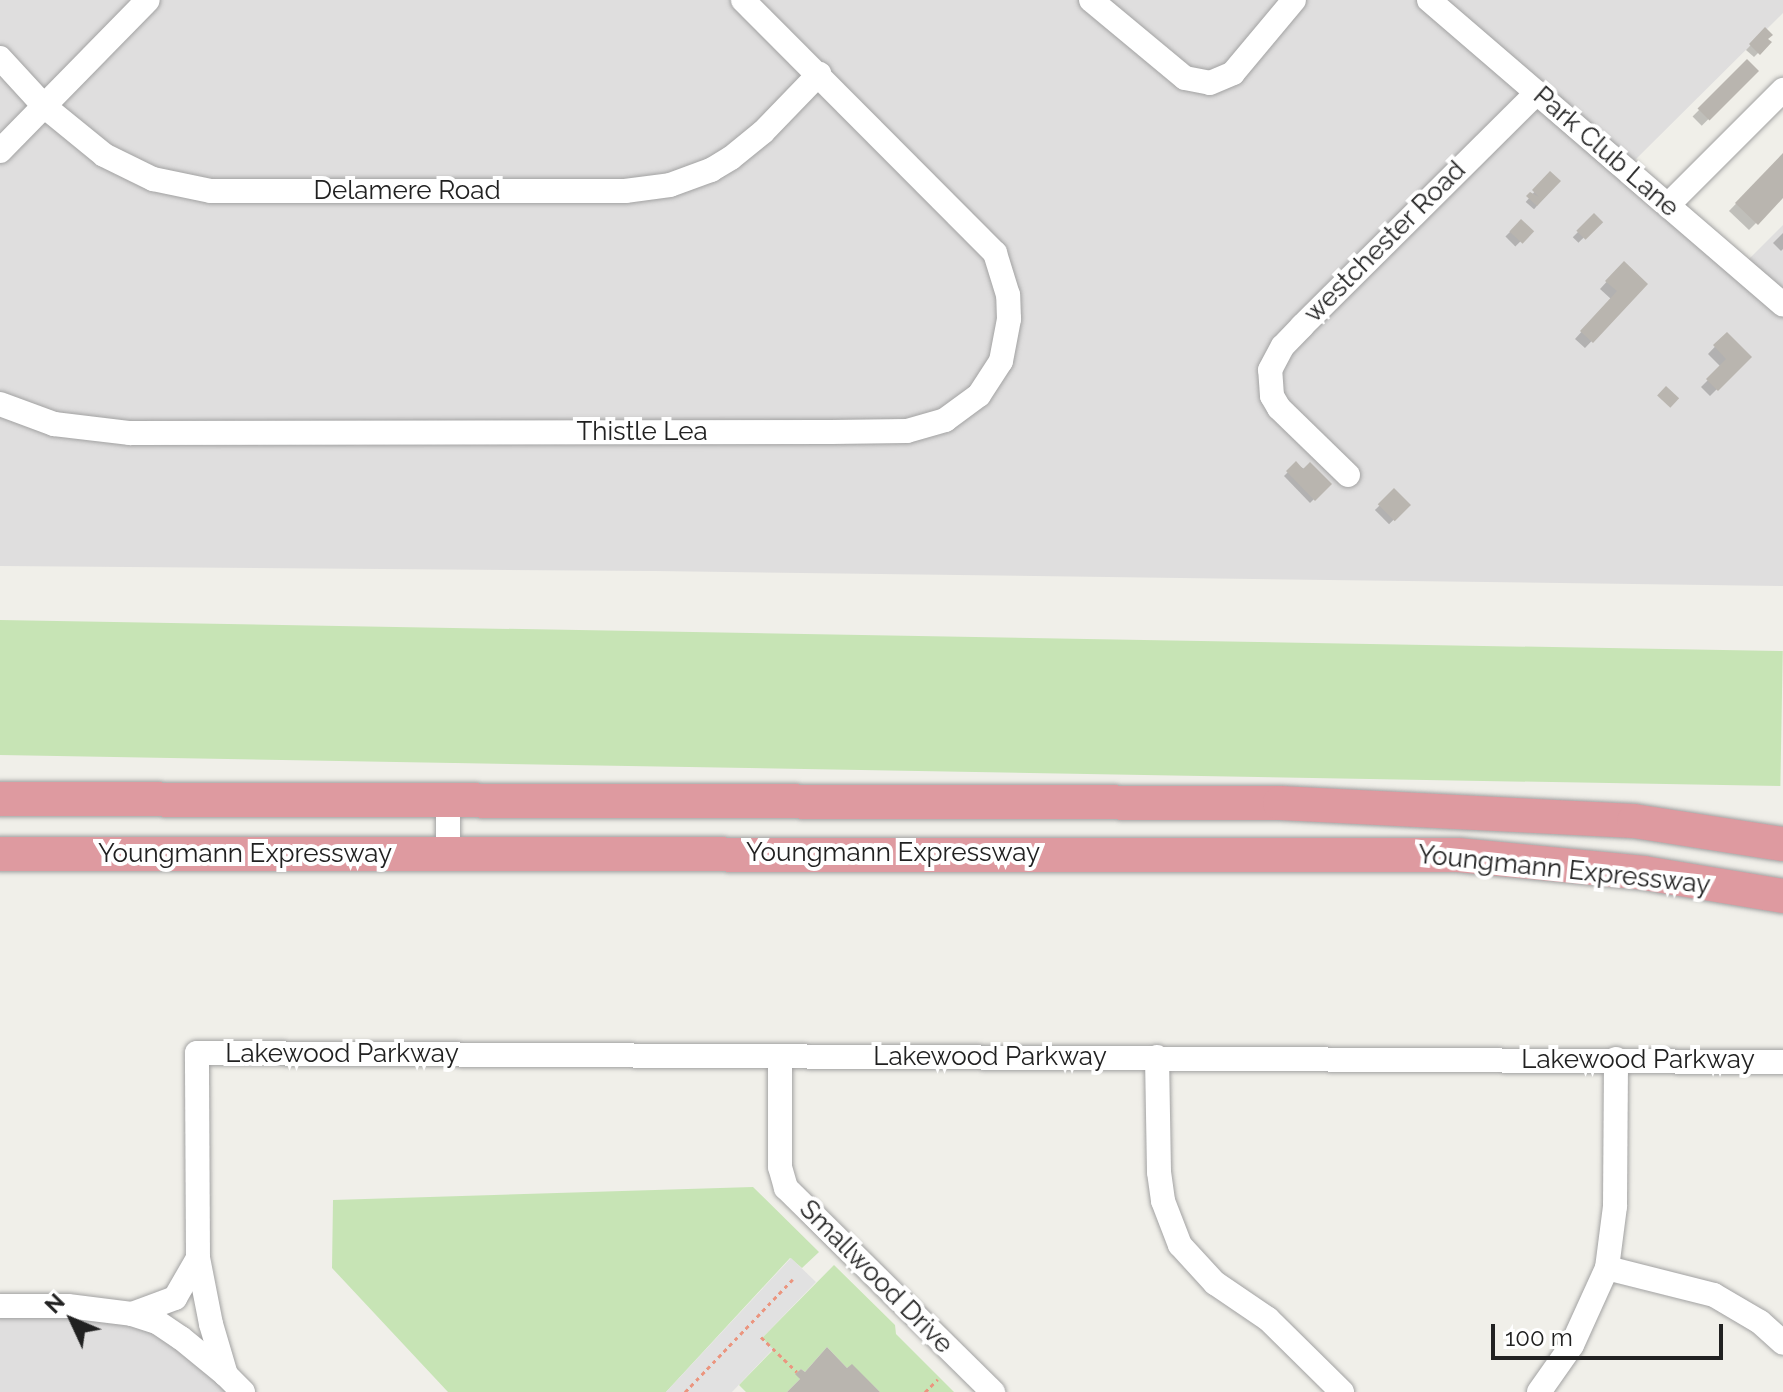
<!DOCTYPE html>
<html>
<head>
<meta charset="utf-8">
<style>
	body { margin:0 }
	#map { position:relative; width:1783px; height:1392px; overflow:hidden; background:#f0efe9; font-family:Raleway,sans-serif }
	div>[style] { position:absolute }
	.residential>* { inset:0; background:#dfdede }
	.grass>* { inset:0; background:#c7e4b5; transform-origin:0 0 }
	.parking>* { inset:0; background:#e1e1e1 }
	.shadow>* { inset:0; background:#0003; transform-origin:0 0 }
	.building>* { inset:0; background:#b9b5af; transform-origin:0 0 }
	.path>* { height:3px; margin-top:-1.5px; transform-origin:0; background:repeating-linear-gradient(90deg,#eb957f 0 4px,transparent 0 8px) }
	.roads { filter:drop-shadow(0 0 2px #a2a2a2) drop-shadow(0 0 2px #a2a2a2) }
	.minor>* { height:24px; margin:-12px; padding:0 12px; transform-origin:12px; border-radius:12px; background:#fff }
	.highway>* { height:34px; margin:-17px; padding:0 17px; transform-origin:17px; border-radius:17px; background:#de9aa0 }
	span { translate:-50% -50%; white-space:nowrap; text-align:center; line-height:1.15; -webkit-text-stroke:8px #fff; paint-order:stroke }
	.street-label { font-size:26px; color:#212121 }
	.north { position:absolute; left:32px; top:1280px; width:80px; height:80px; -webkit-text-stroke:6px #fff; paint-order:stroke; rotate:314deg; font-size:22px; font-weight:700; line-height:32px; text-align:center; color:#212121 }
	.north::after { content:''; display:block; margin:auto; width:28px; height:36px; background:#212121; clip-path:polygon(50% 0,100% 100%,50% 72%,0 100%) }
	.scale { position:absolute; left:1491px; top:1324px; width:232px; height:36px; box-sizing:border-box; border:4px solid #212121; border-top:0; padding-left:10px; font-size:24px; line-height:28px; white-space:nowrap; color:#212121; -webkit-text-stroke:6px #fff; paint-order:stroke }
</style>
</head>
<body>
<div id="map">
	<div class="residential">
		<i style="clip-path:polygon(0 0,1783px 0,1783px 13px,1634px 161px,1747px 261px,1783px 225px,1783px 586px,655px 571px,0 566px)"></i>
		<i style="clip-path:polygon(0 1310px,132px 1314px,243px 1392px,0 1392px)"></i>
	</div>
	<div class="grass">
		<i style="left:0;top:620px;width:1783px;height:135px;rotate:1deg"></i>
		<i style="clip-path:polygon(753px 1187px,819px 1252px,802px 1268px,790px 1258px,666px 1392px,448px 1392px,332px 1268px,333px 1200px)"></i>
		<i style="clip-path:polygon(834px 1265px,895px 1325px,896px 1334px,954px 1392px,880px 1392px,852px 1365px,847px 1368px,827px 1347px,805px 1372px,801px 1369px,796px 1373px,800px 1379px,787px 1392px,746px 1392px,739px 1385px,773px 1350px,762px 1338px)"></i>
	</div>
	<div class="parking">
		<i style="clip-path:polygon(791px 1258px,816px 1282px,762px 1338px,773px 1349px,732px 1392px,666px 1392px)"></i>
	</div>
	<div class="shadow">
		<i style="clip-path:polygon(1765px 30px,1769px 42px,1754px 57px,1746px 50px)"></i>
		<i style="left:1747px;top:62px;width:13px;height:77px;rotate:45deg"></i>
		<i style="clip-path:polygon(1783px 155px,1783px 196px,1749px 230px,1729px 211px)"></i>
		<i style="left:1550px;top:174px;width:11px;height:37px;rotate:41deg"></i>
		<i style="left:1594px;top:216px;width:8px;height:30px;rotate:45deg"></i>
		<i style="left:1521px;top:221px;width:14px;height:22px;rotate:45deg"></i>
		<i style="clip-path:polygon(1783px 233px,1783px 249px,1781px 251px,1773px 243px)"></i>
		<i style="clip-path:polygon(1624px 263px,1646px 284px,1585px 348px,1575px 339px,1611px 299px,1600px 289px)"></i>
		<i style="clip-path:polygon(1727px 334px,1749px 357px,1710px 396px,1701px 387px,1721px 367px,1708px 354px)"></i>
		<i style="clip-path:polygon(1296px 464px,1329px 484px,1310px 503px,1284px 476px)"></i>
		<i style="left:1394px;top:491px;width:20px;height:27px;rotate:45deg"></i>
	</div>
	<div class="building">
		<i style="clip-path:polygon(1765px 27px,1773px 35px,1768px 39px,1772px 42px,1760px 55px,1749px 44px)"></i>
		<i style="left:1747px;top:59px;width:17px;height:70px;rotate:45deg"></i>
		<i style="clip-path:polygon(1783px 153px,1783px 198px,1758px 225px,1735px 203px)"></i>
		<i style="clip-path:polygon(1550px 171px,1561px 181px,1537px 206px,1526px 196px,1530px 192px,1539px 197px,1532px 190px)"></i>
		<i style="left:1594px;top:213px;width:13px;height:25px;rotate:45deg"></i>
		<i style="left:1521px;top:219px;width:18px;height:17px;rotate:43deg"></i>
		<i style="clip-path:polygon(1624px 261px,1648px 284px,1593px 343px,1580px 331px,1617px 291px,1605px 281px)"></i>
		<i style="clip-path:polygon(1727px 332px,1752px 357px,1718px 391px,1706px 379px,1726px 359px,1713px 345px)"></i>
		<i style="left:1666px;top:386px;width:18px;height:13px;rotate:43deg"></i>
		<i style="clip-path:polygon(1296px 461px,1303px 469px,1310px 462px,1332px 484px,1315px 501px,1286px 471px)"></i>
		<i style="left:1394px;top:488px;width:24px;height:23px;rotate:45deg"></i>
		<i style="clip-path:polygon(827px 1347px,847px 1368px,852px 1364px,880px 1392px,787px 1392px,800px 1379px,795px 1374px,801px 1369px,805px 1372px)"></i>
	</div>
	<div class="path">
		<i style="left:761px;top:1337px;width:50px;rotate:44.2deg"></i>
		<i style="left:685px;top:1392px;width:156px;rotate:-46.3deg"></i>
		<i style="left:925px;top:1392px;width:18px;rotate:-45deg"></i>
	</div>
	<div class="roads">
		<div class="minor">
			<i style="left:1091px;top:0;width:122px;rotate:39.7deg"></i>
			<i style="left:1185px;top:78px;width:25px;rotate:11deg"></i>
			<i style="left:1210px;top:83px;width:25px;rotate:-23deg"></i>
			<i style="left:1233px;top:73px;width:95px;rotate:-50.1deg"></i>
			<i style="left:1429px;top:0;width:467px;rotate:40.7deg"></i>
			<i style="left:0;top:58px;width:65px;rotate:47.5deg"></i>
			<i style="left:44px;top:106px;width:77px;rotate:39.2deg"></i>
			<i style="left:104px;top:155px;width:55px;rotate:26.1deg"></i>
			<i style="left:153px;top:179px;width:59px;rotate:11.7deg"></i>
			<i style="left:211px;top:191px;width:414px"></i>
			<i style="left:625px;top:191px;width:45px;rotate:-7.6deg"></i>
			<i style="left:670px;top:185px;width:44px;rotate:-20.1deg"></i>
			<i style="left:711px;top:170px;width:23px;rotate:-31deg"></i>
			<i style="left:731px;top:158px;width:41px;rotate:-39.1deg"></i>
			<i style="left:763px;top:132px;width:81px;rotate:-46deg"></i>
			<i style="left:0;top:151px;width:211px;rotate:-45.6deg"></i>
			<i style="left:1668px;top:205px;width:163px;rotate:-45deg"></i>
			<i style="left:0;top:404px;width:58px;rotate:20.3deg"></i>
			<i style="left:54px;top:424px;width:77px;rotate:6.8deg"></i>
			<i style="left:130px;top:433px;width:701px;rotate:-0.08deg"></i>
			<i style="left:831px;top:432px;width:76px;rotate:-0.8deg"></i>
			<i style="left:907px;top:431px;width:40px;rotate:-16deg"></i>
			<i style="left:945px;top:420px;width:42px;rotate:-36.3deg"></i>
			<i style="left:979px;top:395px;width:40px;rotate:-57.1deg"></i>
			<i style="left:1001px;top:361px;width:43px;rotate:-79.2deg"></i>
			<i style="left:1009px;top:319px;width:24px;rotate:-92deg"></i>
			<i style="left:1008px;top:295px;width:44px;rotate:-107.2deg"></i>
			<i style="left:995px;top:253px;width:357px;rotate:-134.9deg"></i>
			<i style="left:1348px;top:475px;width:96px;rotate:-135.8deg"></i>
			<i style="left:1279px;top:408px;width:14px;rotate:-120deg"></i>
			<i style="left:1272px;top:396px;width:26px;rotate:-94deg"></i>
			<i style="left:1270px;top:370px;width:27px;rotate:-62deg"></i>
			<i style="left:1283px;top:346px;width:28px;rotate:-46deg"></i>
			<i style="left:1302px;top:326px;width:331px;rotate:-44.8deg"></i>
			<i style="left:448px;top:854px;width:53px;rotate:-90deg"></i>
			<i style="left:780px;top:1056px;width:111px;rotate:90deg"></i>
			<i style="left:780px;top:1167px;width:22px;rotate:74deg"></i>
			<i style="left:786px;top:1188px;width:291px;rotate:44.6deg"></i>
			<i style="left:1157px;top:1057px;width:115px;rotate:89deg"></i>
			<i style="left:1159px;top:1172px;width:29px;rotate:82deg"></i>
			<i style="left:1163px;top:1201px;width:47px;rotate:68.9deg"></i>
			<i style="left:1180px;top:1245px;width:52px;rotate:47.4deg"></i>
			<i style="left:1215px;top:1283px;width:64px;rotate:34.2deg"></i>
			<i style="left:1268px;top:1319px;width:104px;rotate:44.6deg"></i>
			<i style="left:1607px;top:1268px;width:110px;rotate:14.2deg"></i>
			<i style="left:1714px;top:1295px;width:53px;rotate:30.4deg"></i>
			<i style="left:1760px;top:1322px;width:31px;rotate:42deg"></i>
			<i style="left:0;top:1306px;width:68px"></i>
			<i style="left:68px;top:1306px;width:64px;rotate:7.1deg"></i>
			<i style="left:132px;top:1314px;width:26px;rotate:18deg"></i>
			<i style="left:157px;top:1322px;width:29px;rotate:34deg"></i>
			<i style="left:181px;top:1338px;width:58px;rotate:39.4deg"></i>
			<i style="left:132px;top:1314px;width:46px;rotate:-20.4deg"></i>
			<i style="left:175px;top:1298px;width:46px;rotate:-60.1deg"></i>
			<i style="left:243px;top:1392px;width:24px;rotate:-135deg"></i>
			<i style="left:226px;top:1375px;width:53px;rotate:-106.4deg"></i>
			<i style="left:211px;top:1324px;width:67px;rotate:-101.1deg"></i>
			<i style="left:198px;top:1258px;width:205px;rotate:-90.3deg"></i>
			<i style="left:197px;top:1053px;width:1586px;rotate:0.33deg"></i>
			<i style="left:1539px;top:1392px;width:57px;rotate:-54.9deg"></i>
			<i style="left:1572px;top:1345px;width:85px;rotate:-65.6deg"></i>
			<i style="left:1607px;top:1268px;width:63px;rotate:-82.6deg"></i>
			<i style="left:1615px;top:1206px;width:147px;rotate:-89.6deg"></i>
		</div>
		<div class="highway">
			<i style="left:0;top:799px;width:1280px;rotate:0.18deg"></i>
			<i style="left:1280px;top:803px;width:354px;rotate:2.9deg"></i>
			<i style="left:1634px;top:821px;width:151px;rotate:8.8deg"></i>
			<i style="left:0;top:854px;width:1458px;rotate:0.04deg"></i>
			<i style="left:1458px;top:855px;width:187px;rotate:5.5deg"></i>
			<i style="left:1644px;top:873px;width:141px;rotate:9.4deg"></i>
		</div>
	</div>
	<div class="street-label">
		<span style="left:1606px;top:152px;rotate:41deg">Park Club Lane</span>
		<span style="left:407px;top:191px">Delamere Road</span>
		<span style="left:1385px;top:242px;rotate:-45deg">westchester Road</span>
		<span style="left:642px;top:432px">Thistle Lea</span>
		<span style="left:893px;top:853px">Youngmann Expressway</span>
		<span style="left:245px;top:854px">Youngmann Expressway</span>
		<span style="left:1564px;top:870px;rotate:6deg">Youngmann Expressway</span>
		<span style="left:342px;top:1054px">Lakewood Parkway</span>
		<span style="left:990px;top:1057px">Lakewood Parkway</span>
		<span style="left:1638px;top:1060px">Lakewood Parkway</span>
		<span style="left:876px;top:1277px;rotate:45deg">Smallwood Drive</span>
	</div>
	<div class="north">N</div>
	<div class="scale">100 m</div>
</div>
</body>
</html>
